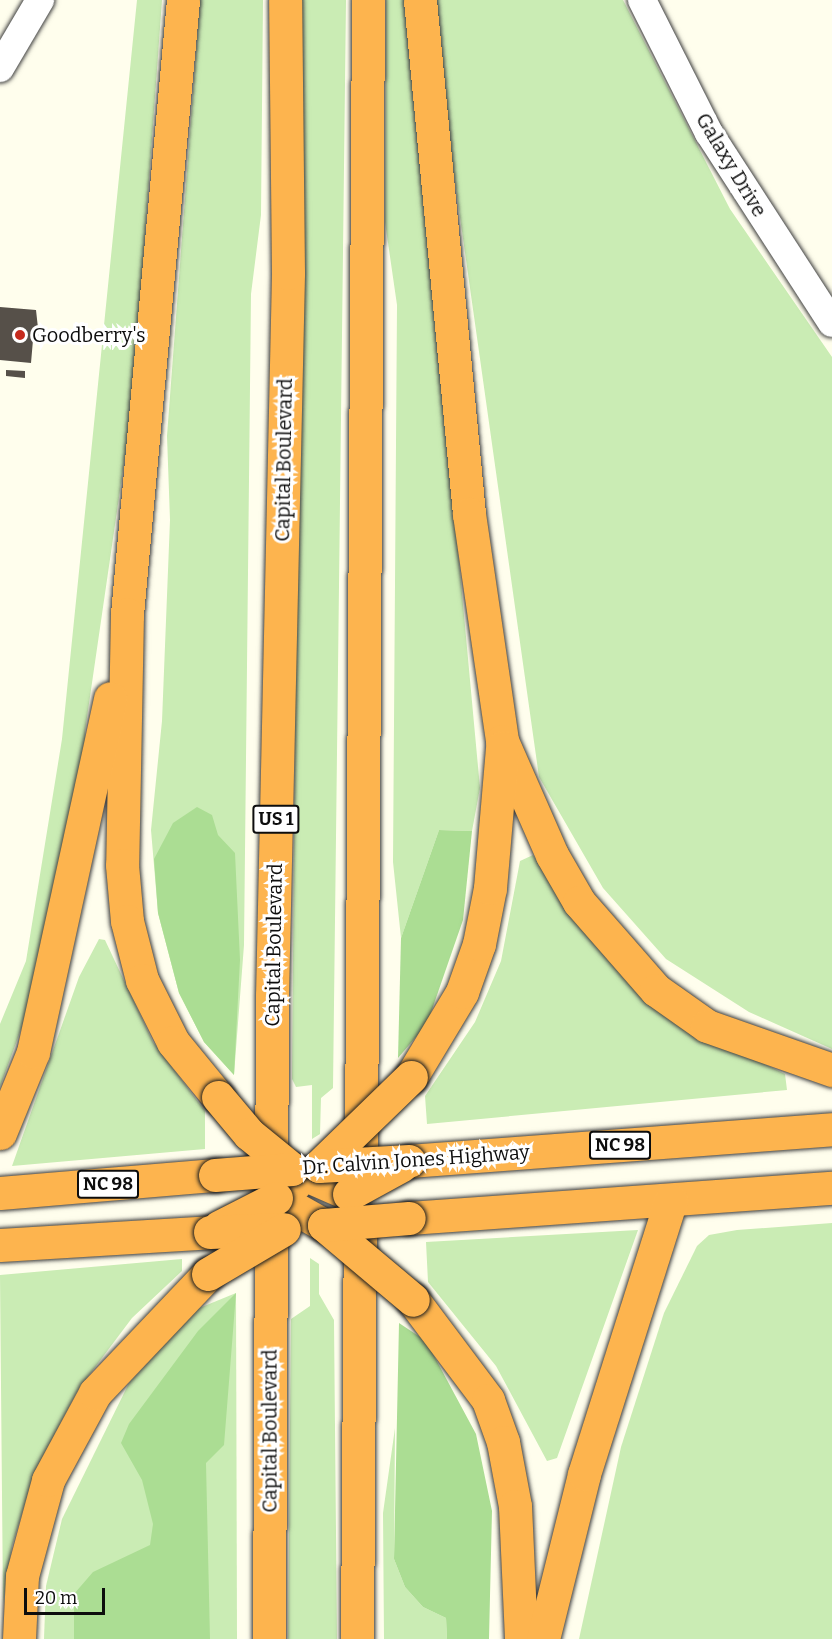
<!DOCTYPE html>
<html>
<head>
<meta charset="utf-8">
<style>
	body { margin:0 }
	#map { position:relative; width:832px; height:1639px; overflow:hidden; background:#fffeed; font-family:Bitter,serif }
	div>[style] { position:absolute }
	.green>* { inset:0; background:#caecb4 }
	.forest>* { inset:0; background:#abdd93 }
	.building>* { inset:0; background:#565049 }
	.roads { filter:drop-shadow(0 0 2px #404040) drop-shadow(0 0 2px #404040) }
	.minor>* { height:28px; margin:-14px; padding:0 14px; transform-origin:14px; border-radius:14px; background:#fff }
	.highway>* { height:33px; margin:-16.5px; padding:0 16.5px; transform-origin:16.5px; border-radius:16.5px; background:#fdb44e }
	.bridges { filter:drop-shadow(0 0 2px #1e1e1e) drop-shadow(0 0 2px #1e1e1e) }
	.highway-bridge>* { height:33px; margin:-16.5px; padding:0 16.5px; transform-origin:16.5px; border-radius:16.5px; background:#fdb44e }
	.dots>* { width:16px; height:16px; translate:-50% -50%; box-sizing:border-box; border:3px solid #fff; border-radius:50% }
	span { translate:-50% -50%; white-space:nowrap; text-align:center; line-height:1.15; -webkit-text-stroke:6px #fff; paint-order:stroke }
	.shield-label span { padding:2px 4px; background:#fff; border:2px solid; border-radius:4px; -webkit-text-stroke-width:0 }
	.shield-label { font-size:18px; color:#0d0d0d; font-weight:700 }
	.street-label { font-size:20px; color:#0d0d0d }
	.poi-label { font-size:20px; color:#0d0d0d }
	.left { translate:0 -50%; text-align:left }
	.scale { position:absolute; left:24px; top:1588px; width:81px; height:27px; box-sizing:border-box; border:3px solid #0d0d0d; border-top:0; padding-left:8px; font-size:18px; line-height:21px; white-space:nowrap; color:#0d0d0d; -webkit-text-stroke:4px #fff; paint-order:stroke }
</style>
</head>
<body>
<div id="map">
	<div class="green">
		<i style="clip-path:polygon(137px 0,162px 0,133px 401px,85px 731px,86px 786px,43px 969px,0 1087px,0 1024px,26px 961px,62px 739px)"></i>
		<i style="clip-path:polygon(200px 0,263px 0,261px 215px,251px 294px,244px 945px,234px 1075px,204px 1042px,179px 993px,158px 913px,151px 830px,162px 721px,170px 520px,167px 436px)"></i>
		<i style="clip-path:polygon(301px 0,346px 0,333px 1088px,321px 1098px,320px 1134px,312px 1139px,312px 1085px,296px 1087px,292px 1079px)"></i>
		<i style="clip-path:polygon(386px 0,407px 0,480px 788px,472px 831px,439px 830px,401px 938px,393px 862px,397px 305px,385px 222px)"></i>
		<i style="clip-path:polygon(435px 0,623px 0,730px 209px,832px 357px,832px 1049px,749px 1012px,666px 959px,603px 888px,539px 777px,448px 132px)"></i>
		<i style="clip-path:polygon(533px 855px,559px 898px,720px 1042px,785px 1074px,787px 1090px,427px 1124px,425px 1096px,475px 1022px,501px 961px,520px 861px)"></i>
		<i style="clip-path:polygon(99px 939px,105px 940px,153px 1042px,205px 1111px,205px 1149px,12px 1166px,79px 977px)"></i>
		<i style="clip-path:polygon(832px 1223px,832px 1639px,579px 1639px,621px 1447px,664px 1313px,697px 1246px,709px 1235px,737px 1230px)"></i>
		<i style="clip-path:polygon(638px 1230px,557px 1458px,547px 1461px,496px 1366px,428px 1282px,426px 1242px)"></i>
		<i style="clip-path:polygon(310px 1258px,319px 1264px,319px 1294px,334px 1320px,337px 1639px,288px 1639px,291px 1319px,310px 1306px)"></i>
		<i style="clip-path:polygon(182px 1259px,182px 1271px,132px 1318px,78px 1390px,35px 1471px,12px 1546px,3px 1604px,0 1275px)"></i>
		<i style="clip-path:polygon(236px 1293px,237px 1639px,44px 1639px,46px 1586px,62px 1519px,129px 1383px,197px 1309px)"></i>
		<i style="clip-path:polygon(395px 1428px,394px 1559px,405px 1587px,423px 1607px,446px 1618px,447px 1639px,384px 1639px,383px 1513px)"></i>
	</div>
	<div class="forest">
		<i style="clip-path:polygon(197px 807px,212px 815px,218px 835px,235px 853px,240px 960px,234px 1075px,204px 1042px,179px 993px,158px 913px,154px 859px,173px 823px)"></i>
		<i style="clip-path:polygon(439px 830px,472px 831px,463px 920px,427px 1024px,398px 1058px,401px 938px)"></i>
		<i style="clip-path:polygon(236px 1293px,224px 1445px,206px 1463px,210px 1639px,74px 1639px,74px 1594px,93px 1572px,150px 1545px,153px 1524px,142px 1480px,121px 1443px,129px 1424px,198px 1331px)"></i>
		<i style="clip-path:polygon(399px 1323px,426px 1341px,476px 1434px,492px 1511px,489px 1639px,447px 1639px,446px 1618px,423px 1607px,405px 1587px,394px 1559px)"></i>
	</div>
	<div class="building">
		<i style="clip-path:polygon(0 307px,36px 310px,39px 337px,33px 340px,31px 363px,0 360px)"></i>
		<i style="clip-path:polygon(6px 370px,25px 371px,25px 378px,6px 376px)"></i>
	</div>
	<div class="roads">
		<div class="minor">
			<i style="left:642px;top:0;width:149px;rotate:63.3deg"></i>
			<i style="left:709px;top:133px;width:226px;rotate:57.1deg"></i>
			<i style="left:0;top:68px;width:79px;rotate:-59.5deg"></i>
		</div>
		<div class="highway">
			<i style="left:183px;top:0;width:617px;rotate:95.21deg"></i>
			<i style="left:127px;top:614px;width:251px;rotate:91.1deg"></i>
			<i style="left:122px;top:865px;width:56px;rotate:84.9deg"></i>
			<i style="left:127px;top:921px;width:61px;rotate:75.7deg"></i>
			<i style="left:142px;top:980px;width:69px;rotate:63.4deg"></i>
			<i style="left:173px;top:1042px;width:71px;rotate:50.7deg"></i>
			<i style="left:420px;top:0;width:516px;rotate:84.55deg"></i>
			<i style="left:469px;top:514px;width:229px;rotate:81.7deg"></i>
			<i style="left:502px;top:741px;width:124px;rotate:66.3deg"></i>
			<i style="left:552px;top:855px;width:54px;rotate:60.1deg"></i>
			<i style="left:579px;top:902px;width:117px;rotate:48.8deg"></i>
			<i style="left:656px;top:990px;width:62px;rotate:35.2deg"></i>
			<i style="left:707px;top:1026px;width:133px;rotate:19.4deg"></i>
			<i style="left:411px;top:1077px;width:99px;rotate:-59deg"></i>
			<i style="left:462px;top:992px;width:51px;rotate:-70.5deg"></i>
			<i style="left:479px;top:944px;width:57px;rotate:-78.9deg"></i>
			<i style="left:490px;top:888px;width:141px;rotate:-85.1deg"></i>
			<i style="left:0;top:1133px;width:87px;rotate:-67.8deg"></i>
			<i style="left:33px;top:1052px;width:362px;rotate:-77.7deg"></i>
			<i style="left:361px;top:1148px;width:1148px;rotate:-89.65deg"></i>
			<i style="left:409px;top:1161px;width:424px;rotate:-4.3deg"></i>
			<i style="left:292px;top:1169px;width:62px;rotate:23.7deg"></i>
			<i style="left:295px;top:1184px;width:24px;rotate:144deg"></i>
			<i style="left:276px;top:1198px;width:55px;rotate:29.4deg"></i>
			<i style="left:0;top:1193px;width:216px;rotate:-4.8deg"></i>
			<i style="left:409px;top:1218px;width:424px;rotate:-4.1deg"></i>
			<i style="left:0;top:1245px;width:210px;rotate:-3.5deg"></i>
			<i style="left:413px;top:1300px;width:125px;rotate:53.1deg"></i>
			<i style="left:488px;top:1400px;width:45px;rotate:70.3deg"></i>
			<i style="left:503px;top:1442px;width:65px;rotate:79.4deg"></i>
			<i style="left:515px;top:1506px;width:133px;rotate:87.4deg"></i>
			<i style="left:19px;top:1639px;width:63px;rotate:-87.3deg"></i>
			<i style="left:22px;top:1576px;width:99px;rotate:-74.8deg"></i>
			<i style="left:48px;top:1480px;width:99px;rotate:-61.6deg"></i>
			<i style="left:95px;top:1393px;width:164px;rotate:-46.5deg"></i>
			<i style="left:269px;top:1639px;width:643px;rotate:-89.73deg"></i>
			<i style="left:272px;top:996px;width:723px;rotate:-88.73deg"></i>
			<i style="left:288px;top:273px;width:273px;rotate:-90.6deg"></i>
			<i style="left:357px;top:1639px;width:406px;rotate:-89.6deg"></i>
			<i style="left:543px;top:1639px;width:170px;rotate:-76deg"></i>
			<i style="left:584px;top:1474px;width:287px;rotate:-72.4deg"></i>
		</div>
	</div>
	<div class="bridges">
		<div class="highway-bridge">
			<i style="left:218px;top:1097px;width:48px;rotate:50deg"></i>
			<i style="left:249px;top:1134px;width:55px;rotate:39.1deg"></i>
			<i style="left:319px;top:1166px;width:128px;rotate:-44.1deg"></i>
			<i style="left:319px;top:1166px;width:90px;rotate:-3.2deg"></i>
			<i style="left:215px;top:1175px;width:77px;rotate:-4.5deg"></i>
			<i style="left:349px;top:1194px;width:60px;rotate:-28.7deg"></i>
			<i style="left:324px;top:1225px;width:116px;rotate:40.1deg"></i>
			<i style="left:324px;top:1225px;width:85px;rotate:-4.7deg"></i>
			<i style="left:219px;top:1227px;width:64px;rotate:-27deg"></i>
			<i style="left:210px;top:1232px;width:70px;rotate:-2.5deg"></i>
			<i style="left:208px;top:1274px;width:88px;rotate:-30.6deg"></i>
		</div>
	</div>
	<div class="dots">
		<i style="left:20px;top:335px;background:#c52a1d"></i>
	</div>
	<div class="shield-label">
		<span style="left:276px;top:819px">US 1</span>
		<span style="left:620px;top:1145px">NC 98</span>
		<span style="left:108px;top:1184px">NC 98</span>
	</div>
	<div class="street-label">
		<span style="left:731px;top:165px;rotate:59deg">Galaxy Drive</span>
		<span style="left:284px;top:460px;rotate:-89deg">Capital Boulevard</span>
		<span style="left:274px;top:945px;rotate:-89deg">Capital Boulevard</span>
		<span style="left:416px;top:1160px;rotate:-4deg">Dr. Calvin Jones Highway</span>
		<span style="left:270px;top:1431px;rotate:-90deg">Capital Boulevard</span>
	</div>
	<div class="poi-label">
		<span class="left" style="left:32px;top:335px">Goodberry's</span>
	</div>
	<div class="scale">20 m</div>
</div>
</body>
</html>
